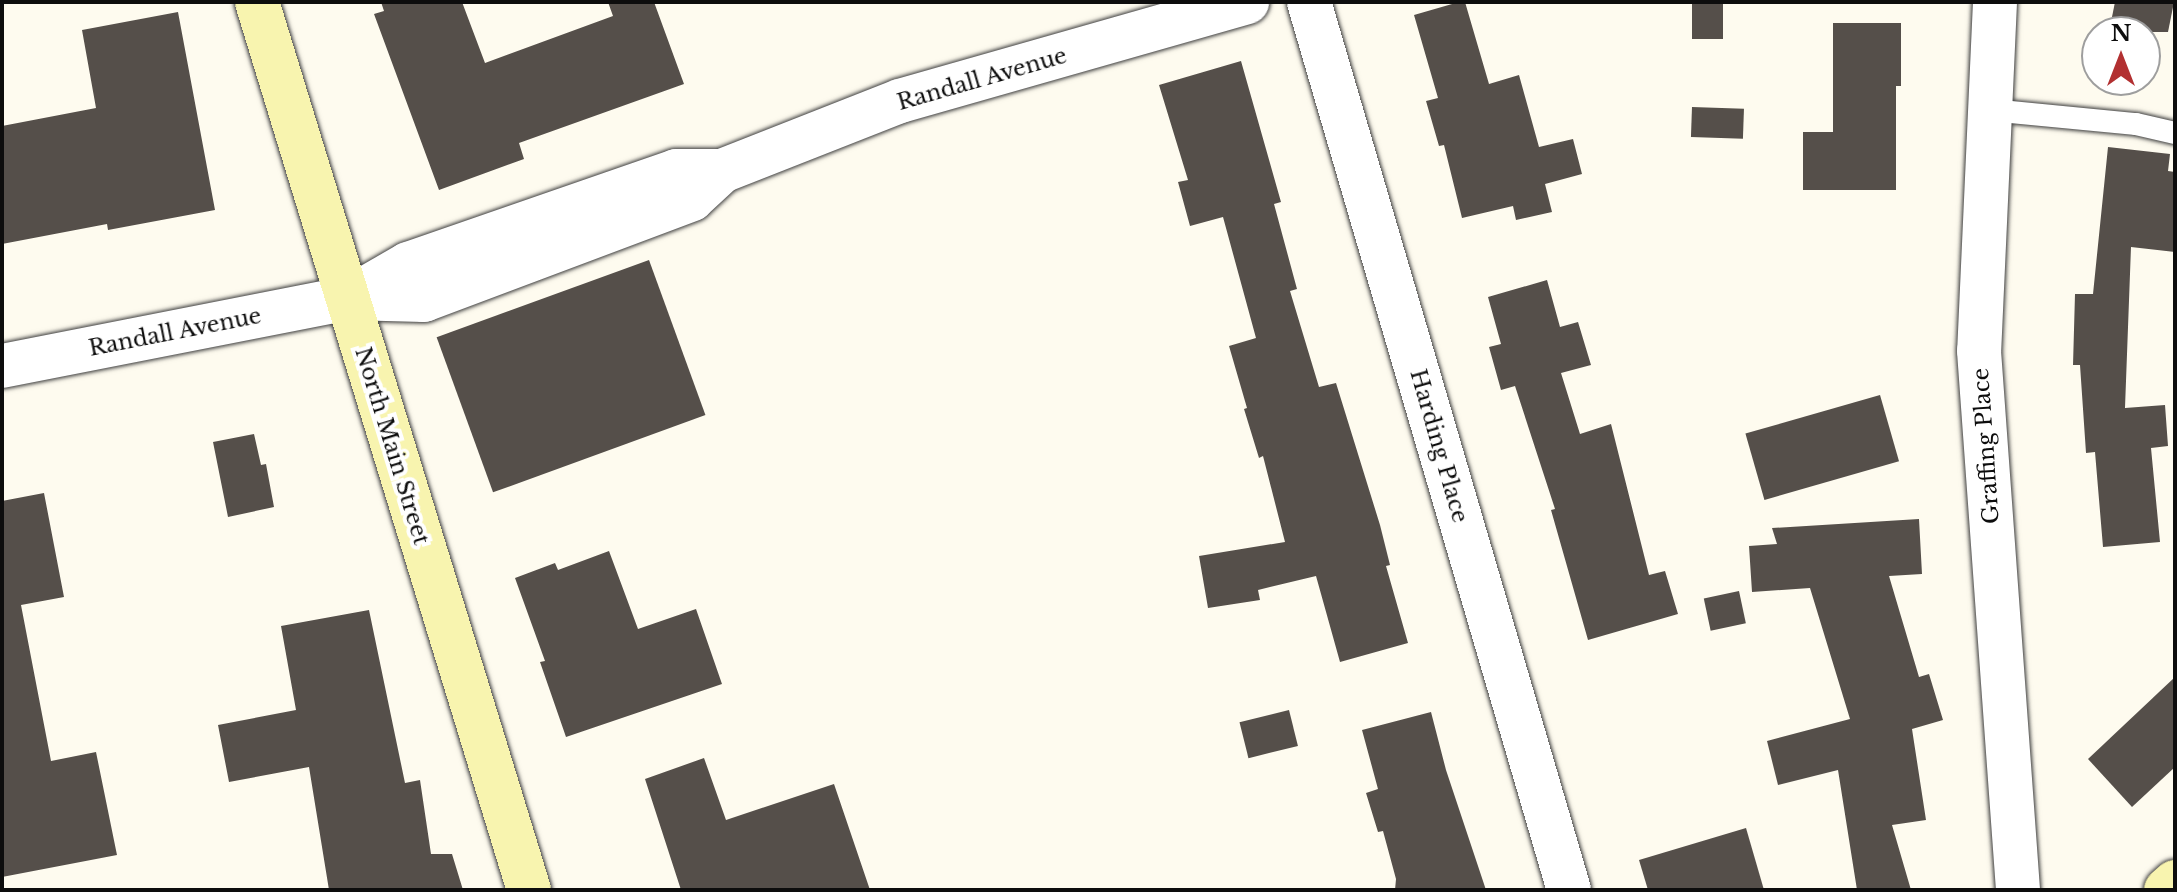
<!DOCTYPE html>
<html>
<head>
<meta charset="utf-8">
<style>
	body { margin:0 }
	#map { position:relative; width:2177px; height:892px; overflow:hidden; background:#fefbef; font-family:"Libre Baskerville",serif }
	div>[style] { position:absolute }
	.building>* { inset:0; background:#554f4a; transform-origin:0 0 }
	.roads { filter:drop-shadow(0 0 2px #404040) drop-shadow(0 0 2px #404040) }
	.lane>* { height:22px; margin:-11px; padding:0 11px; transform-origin:11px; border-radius:11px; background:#fff }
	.street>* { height:44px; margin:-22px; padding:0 22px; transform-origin:22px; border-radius:22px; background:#fff }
	.secondary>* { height:44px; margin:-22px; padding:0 22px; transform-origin:22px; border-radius:22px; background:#f8f4af }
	span { translate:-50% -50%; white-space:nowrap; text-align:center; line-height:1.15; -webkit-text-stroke:8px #fff; paint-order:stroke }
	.street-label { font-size:22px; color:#0d0d0d }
	.frame { position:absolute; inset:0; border:4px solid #0d0d0d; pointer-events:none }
	.north { position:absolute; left:2081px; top:16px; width:80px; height:80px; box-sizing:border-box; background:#fff; border:2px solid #9e9e9e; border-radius:50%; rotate:0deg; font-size:22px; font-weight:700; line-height:32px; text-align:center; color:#0d0d0d }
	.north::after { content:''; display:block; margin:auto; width:28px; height:36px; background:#b23031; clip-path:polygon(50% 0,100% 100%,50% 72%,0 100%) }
</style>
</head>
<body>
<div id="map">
	<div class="building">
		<i style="clip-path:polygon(381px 2px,462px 2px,485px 63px,613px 16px,608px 2px,654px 2px,684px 84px,519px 143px,524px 159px,439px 190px,374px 14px,384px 11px)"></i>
		<i style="clip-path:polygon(1459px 2px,1465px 2px,1489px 84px,1519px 75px,1539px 147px,1573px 139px,1582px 174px,1545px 184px,1552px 212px,1516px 220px,1513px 206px,1462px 218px,1444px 145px,1439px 146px,1426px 101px,1438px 98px,1414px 15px)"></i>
		<i style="left:1692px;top:2px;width:31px;height:37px"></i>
		<i style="clip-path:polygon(2115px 2px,2174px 2px,2168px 32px,2109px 32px)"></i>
		<i style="clip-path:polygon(178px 12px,215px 210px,108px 230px,107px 224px,2px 244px,2px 126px,96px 108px,82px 30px)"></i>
		<i style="clip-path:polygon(1833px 23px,1901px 23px,1901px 86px,1896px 86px,1896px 190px,1803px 190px,1803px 132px,1833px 132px)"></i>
		<i style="clip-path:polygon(1241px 61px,1281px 202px,1274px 204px,1297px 289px,1290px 291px,1319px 387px,1336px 383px,1380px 525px,1390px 565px,1386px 566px,1408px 643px,1340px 662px,1316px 576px,1258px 590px,1260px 600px,1208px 608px,1199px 556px,1285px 542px,1263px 456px,1259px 458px,1244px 409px,1247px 408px,1229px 346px,1256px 338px,1223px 217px,1190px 226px,1178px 182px,1188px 180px,1159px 85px)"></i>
		<i style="left:1692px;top:107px;width:52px;height:30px;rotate:2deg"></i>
		<i style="clip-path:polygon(2108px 147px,2170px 154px,2168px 171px,2175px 172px,2175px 252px,2131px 247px,2125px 408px,2165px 405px,2168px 446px,2151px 448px,2160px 542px,2103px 547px,2095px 452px,2086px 453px,2080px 365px,2073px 365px,2075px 294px,2093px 294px)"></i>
		<i style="left:649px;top:260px;width:165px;height:226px;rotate:70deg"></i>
		<i style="clip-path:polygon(1547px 280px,1560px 327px,1578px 322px,1591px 365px,1561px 373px,1580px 434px,1611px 424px,1649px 575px,1665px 571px,1678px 614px,1588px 640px,1551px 510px,1555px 509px,1515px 386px,1501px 390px,1489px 347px,1501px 344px,1488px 297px)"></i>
		<i style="left:1880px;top:395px;width:69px;height:140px;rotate:74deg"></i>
		<i style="clip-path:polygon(254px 434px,261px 465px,266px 464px,274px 507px,228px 517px,213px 442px)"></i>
		<i style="clip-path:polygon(44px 493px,64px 597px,21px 605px,51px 761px,96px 752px,117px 855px,2px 877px,2px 501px)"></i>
		<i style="clip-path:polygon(1919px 519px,1922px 574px,1889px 576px,1919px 677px,1929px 674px,1943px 720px,1912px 729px,1926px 820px,1892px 825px,1911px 890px,1857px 890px,1838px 770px,1778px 785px,1767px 741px,1850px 719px,1810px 588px,1752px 592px,1749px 546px,1777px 544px,1772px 528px)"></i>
		<i style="clip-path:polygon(609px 551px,638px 629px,696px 609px,722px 684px,566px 737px,540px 662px,545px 661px,515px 578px,555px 563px,558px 570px)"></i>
		<i style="left:1739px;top:591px;width:33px;height:36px;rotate:78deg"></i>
		<i style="clip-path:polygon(369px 610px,405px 783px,420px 780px,431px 854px,452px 854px,463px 890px,329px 890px,309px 767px,229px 782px,218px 725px,296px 710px,281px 626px)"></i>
		<i style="clip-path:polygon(2175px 677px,2175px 767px,2132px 807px,2088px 759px)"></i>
		<i style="left:1289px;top:710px;width:37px;height:51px;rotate:76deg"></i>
		<i style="clip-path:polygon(1431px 712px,1446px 770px,1486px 890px,1395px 890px,1396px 879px,1383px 831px,1378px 832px,1366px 793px,1378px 789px,1362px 730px)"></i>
		<i style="clip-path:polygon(704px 758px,726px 820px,834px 784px,870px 890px,681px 890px,645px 779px)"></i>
		<i style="clip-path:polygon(1746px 828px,1764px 890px,1648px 890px,1639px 860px)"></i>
	</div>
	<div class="roads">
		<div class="lane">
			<i style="left:1990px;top:110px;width:147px;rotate:5.5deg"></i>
			<i style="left:2136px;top:124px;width:40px;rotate:13deg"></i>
		</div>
		<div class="street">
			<i style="left:1309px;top:2px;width:925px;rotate:73.68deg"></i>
			<i style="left:1995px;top:2px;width:349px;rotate:92.6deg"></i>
			<i style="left:1979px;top:351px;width:540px;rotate:85.86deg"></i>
			<i style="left:349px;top:298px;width:68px;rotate:-30deg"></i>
			<i style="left:408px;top:264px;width:284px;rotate:-19.1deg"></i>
			<i style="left:676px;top:171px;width:46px"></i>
			<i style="left:2px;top:366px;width:354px;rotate:-11.1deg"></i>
			<i style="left:349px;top:298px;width:75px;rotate:1.5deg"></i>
			<i style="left:424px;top:300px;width:286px;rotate:-20.6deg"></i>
			<i style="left:692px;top:199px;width:41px;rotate:-43deg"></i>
			<i style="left:722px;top:171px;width:191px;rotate:-21.5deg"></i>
			<i style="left:900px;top:101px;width:361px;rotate:-15.9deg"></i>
		</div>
		<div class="secondary">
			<i style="left:257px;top:2px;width:929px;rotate:72.97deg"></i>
			<i style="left:2166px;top:890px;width:12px;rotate:-42deg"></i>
		</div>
	</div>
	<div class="street-label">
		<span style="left:982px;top:79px;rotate:-16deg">Randall Avenue</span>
		<span style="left:175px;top:332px;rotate:-11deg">Randall Avenue</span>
		<span style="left:392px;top:446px;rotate:73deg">North Main Street</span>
		<span style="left:1439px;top:446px;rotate:74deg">Harding Place</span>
		<span style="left:1986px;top:446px;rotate:-94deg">Graffing Place</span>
	</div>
	<div class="frame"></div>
	<div class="north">N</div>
</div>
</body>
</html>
